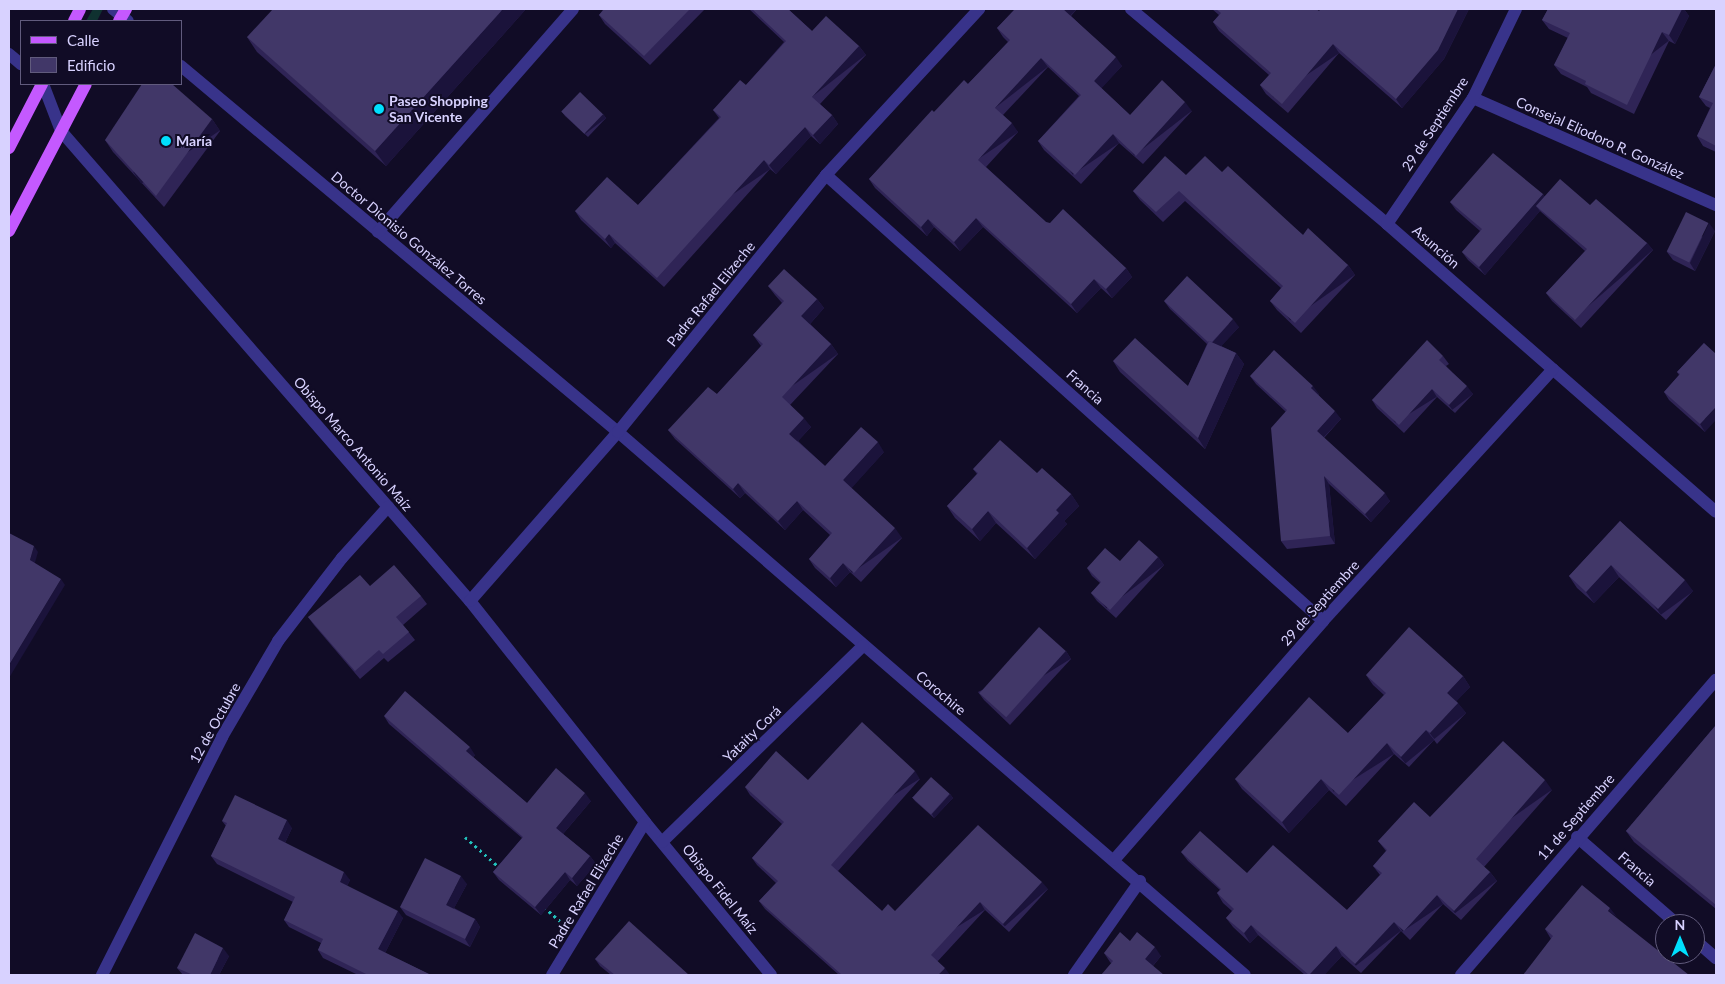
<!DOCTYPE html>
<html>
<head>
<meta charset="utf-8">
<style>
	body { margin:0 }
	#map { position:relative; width:1725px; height:984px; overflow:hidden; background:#110c26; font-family:Lato,sans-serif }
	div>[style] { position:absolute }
	.green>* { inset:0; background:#0f3130 }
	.path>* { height:3px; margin-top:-1.5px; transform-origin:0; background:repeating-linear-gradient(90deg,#22c2bc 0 2.5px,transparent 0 6.5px) }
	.minor>* { height:12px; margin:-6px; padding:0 6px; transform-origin:6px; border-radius:6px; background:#38338a }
	.primary>* { height:12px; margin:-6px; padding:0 6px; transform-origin:6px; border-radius:6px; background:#c459ff }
	.wall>* { inset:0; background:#2f2456 }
	.shaded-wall>* { inset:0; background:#1b133b; transform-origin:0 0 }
	.building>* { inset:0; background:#413768; transform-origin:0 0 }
	.dots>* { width:14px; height:14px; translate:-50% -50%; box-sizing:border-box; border:2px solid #110c26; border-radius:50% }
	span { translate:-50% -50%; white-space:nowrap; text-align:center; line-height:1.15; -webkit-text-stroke:4px #110c26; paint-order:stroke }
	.poi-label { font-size:14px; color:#d8d2ff; font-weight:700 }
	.left { translate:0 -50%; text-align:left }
	.street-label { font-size:14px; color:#d8d2ff }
	.frame { position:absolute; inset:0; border:10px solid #d8d2ff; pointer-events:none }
	.legend { position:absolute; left:20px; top:20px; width:162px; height:65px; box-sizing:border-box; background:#110c26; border:1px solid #615b7d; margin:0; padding:6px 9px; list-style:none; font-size:15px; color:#d8d2ff }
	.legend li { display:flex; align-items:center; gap:10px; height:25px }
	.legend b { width:25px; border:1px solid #615b7d }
	.north { position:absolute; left:1655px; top:914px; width:50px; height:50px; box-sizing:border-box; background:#110c26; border:1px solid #615b7d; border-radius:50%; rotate:0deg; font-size:14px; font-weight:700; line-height:20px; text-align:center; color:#d8d2ff }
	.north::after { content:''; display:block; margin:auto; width:18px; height:22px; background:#00dffd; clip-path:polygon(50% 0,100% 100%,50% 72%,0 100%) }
</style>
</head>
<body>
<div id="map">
	<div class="green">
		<i style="clip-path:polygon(93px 9px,103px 9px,97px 21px,86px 21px)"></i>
	</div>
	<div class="path">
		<i style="left:465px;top:837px;width:47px;rotate:41.5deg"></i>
		<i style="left:544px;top:907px;width:21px;rotate:41deg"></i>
	</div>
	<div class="minor">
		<i style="left:113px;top:9px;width:19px;rotate:39deg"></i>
		<i style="left:1131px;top:9px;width:334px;rotate:40deg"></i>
		<i style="left:1387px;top:224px;width:437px;rotate:41.2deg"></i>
		<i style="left:9px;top:54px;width:16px;rotate:40deg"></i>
		<i style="left:181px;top:66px;width:570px;rotate:39.95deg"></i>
		<i style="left:618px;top:432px;width:829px;rotate:40.89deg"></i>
		<i style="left:43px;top:84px;width:50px;rotate:69deg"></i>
		<i style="left:61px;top:131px;width:623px;rotate:48.97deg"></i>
		<i style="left:470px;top:601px;width:282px;rotate:51.6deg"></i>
		<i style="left:645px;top:822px;width:198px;rotate:50.5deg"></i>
		<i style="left:1473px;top:98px;width:266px;rotate:23.8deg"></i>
		<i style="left:826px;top:175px;width:668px;rotate:41.9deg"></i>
		<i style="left:1387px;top:224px;width:153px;rotate:-55.7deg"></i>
		<i style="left:1473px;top:98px;width:99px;rotate:-64.2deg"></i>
		<i style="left:378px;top:232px;width:296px;rotate:-48.8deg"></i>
		<i style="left:470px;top:601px;width:225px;rotate:-48.8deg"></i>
		<i style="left:618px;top:432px;width:331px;rotate:-51deg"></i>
		<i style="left:826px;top:175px;width:226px;rotate:-47.3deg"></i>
		<i style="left:1577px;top:837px;width:133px;rotate:41deg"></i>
		<i style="left:662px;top:842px;width:281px;rotate:-44.3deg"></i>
		<i style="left:1114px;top:860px;width:317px;rotate:-48.8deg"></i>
		<i style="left:1323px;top:621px;width:341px;rotate:-47.6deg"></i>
		<i style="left:1695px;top:940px;width:28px;rotate:41deg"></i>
		<i style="left:102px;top:975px;width:267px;rotate:-63.2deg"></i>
		<i style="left:222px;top:737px;width:111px;rotate:-59.7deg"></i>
		<i style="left:278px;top:641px;width:105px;rotate:-52.4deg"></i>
		<i style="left:342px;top:558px;width:69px;rotate:-48deg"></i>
		<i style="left:552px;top:975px;width:179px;rotate:-58.7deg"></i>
		<i style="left:1074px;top:975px;width:115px;rotate:-54.9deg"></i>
		<i style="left:1461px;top:975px;width:390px;rotate:-49.2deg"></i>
	</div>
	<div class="primary">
		<i style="left:74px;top:21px;width:13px;rotate:-63deg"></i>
		<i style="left:119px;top:21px;width:14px;rotate:-60deg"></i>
		<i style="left:9px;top:148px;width:72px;rotate:-62.7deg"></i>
		<i style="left:9px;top:231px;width:166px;rotate:-62.4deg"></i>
	</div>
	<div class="wall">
		<i style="clip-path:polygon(526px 9px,386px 166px,257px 52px,247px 37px)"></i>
		<i style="clip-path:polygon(604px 9px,705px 9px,650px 65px,605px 24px,599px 15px)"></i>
		<i style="clip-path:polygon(749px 9px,788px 9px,812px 31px,859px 46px,866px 55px,820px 104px,832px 115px,838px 124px,820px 144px,811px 136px,776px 174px,770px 169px,664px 287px,615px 243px,611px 248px,581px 220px,575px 211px,638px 205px,719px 118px,713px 110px,746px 85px,784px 42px)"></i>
		<i style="clip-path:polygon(1015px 9px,1077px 9px,1071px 16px,1122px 66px,1101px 88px,1130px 115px,1192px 111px,1143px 164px,1119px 143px,1081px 184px,1044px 150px,1038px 141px,1079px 96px,1048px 67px,1003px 115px,1018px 132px,986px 167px,1046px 222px,1126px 268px,1132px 277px,1112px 298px,1101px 288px,1077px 313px,983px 227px,960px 251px,934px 227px,927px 236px,875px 188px,869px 179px,934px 112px,968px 84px,1008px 42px,1003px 37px,997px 28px)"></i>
		<i style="clip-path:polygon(1212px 9px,1316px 9px,1319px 11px,1321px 9px,1469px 9px,1444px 59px,1402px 108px,1339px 53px,1288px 113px,1266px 94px,1260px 85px,1269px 75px,1219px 31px,1213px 22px,1219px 15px)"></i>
		<i style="clip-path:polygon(1548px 9px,1684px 9px,1689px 16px,1675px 44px,1669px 41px,1634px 114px,1591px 93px,1587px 87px,1561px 74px,1554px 65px,1568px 38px,1549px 29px,1542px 20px)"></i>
		<i style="clip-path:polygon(1716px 64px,1716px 152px,1703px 146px,1697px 136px,1710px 108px,1706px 106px,1699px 97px)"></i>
		<i style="clip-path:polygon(562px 112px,603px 114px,606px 118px,588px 137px,565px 116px)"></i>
		<i style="clip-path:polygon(212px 119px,220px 131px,164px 207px,113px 152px,105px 140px)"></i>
		<i style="clip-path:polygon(1222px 172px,1303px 235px,1348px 265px,1355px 275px,1301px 333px,1277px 310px,1270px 301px,1281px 288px,1185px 201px,1163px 222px,1140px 200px,1133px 191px,1186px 175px)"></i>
		<i style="clip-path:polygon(1543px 194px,1544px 196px,1590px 205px,1647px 243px,1653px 250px,1581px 328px,1552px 301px,1546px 293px,1585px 251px,1540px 211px,1485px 275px,1468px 260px,1462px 252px,1480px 231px,1456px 210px,1450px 202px)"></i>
		<i style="clip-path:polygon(1715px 231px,1695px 271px,1673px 260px,1667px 252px)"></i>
		<i style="clip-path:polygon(768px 286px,817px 299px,824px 308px,810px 324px,831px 344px,838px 354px,790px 405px,811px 427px,798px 441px,825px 466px,884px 452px,851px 488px,902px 538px,861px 582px,850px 572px,836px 587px,815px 568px,809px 559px,830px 535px,803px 510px,785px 530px,745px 493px,740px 498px,675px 439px,668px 430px,717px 394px,761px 346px,753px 335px,782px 303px,775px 295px)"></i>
		<i style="clip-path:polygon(1164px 301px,1239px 327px,1221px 346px,1236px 353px,1244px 364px,1205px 449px,1120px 372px,1113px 361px,1188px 386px,1207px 344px,1170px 309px)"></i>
		<i style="clip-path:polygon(1704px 343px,1705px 432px,1669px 400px,1664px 392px,1679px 375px,1677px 372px)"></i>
		<i style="clip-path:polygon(1443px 356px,1449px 364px,1446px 366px,1473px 394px,1455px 413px,1437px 397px,1404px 433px,1377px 408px,1372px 400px)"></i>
		<i style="clip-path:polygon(1250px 376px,1319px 394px,1318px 395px,1341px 419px,1324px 438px,1390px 501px,1371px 522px,1329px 484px,1335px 544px,1287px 549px,1281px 541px,1286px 412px,1256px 384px)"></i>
		<i style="clip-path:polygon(973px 469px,1037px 473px,1071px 494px,1079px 506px,1064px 521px,1067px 524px,1035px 559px,996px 523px,980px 541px,955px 518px,947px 506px,977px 474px)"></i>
		<i style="clip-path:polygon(1620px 521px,1693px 591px,1666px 620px,1619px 577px,1594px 603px,1577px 588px,1569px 576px)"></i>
		<i style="clip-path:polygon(1158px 557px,1164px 565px,1116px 618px,1097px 601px,1091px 593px,1100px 583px,1092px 576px,1087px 568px)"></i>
		<i style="clip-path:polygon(370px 586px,421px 596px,427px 604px,403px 625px,415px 640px,388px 662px,384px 658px,360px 679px,314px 625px,308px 617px)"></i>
		<i style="clip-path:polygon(1066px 651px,1071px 659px,1010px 725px,984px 700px,978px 692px)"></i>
		<i style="clip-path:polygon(1366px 675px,1463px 676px,1470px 687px,1456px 701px,1466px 713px,1437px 744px,1434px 740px,1409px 767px,1394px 754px,1346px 806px,1329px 790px,1289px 833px,1242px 789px,1235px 779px,1348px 733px,1384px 695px,1373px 685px)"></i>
		<i style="clip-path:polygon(384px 716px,475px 755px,473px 757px,527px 803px,591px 801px,563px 834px,590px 856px,596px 864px,577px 886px,570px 880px,541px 915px,499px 880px,493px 872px,522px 838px,389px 724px)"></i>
		<i style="clip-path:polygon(1716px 725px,1716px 909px,1634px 842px,1626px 831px)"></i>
		<i style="clip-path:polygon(920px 779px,838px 871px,882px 911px,895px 911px,1048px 889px,1009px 932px,985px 910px,937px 962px,950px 975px,839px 975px,765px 909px,759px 901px,776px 883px,757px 865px,752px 858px,782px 824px,750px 795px,745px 787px,808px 780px)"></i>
		<i style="clip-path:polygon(1552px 790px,1484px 867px,1490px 872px,1497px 881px,1461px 920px,1443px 904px,1410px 940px,1401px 931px,1361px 973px,1342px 956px,1324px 975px,1305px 975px,1258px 935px,1250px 943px,1233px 927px,1226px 918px,1232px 911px,1223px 903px,1217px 893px,1220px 890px,1188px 861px,1181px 852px,1247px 873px,1347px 910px,1380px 875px,1373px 866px,1386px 851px,1378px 841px,1430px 817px)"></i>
		<i style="clip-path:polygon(950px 794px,953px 798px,934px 818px,915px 801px,912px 797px)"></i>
		<i style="clip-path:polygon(222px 821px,292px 828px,285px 843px,350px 880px,347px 886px,403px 918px,385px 953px,431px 975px,358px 975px,323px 958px,318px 950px,321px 943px,289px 927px,284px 920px,293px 902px,217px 864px,211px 856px,226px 826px)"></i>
		<i style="clip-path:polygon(467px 884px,454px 908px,475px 919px,480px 927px,470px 947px,406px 915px,400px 907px)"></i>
		<i style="clip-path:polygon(1616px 917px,1551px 939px,1545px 929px)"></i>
		<i style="clip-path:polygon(1130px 941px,1161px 956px,1153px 966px,1111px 963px,1110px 962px,1104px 953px)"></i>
		<i style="clip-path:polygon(229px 956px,219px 975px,183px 975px,177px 968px)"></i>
		<i style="clip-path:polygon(595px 959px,689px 975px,611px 975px,600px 966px)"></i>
	</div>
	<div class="shaded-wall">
		<i style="clip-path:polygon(503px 9px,526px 9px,386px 166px,375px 151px)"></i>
		<i style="clip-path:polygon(1063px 9px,1077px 9px,1069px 17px)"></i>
		<i style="clip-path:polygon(1458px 9px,1469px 9px,1444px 59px,1402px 108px,1396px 99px)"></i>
		<i style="clip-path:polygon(1682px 9px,1684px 9px,1689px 16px,1675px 44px,1669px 35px)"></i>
		<i style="left:1662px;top:32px;width:11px;height:81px;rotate:52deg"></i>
		<i style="left:1333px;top:44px;width:11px;height:79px;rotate:56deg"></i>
		<i style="left:859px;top:46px;width:11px;height:69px;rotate:52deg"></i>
		<i style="clip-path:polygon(1116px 57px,1122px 66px,1100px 90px,1094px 81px)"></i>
		<i style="left:1041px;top:58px;width:11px;height:68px;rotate:52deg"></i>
		<i style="left:1185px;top:102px;width:11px;height:73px;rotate:52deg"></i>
		<i style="left:603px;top:114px;width:5px;height:26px;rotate:53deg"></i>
		<i style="clip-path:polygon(832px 115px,838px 124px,820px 144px,813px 135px)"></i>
		<i style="left:212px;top:119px;width:14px;height:95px;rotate:56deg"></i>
		<i style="left:1012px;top:123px;width:11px;height:50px;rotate:56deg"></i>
		<i style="clip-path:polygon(805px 127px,811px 136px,776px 174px,769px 165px)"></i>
		<i style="left:1113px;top:134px;width:11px;height:56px;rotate:56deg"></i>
		<i style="left:764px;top:160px;width:11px;height:159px;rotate:56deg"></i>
		<i style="clip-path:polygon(1543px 194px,1548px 202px,1536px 206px,1540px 211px,1485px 275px,1479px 267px)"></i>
		<i style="clip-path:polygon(976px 218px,983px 227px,960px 251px,954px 242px)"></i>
		<i style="clip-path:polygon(928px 219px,934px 227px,927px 236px,921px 227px)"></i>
		<i style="clip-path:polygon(1709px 223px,1715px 231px,1695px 271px,1690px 263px)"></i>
		<i style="clip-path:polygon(609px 234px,615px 243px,611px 248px,605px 239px)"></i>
		<i style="left:1647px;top:243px;width:9px;height:105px;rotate:49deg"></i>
		<i style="left:1348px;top:265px;width:12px;height:79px;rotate:55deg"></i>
		<i style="clip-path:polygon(1126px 268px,1132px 277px,1112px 298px,1106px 289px)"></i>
		<i style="clip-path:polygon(1094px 279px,1101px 288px,1077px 313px,1071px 304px)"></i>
		<i style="clip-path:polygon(817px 299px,824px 308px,808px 326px,801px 316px)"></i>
		<i style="clip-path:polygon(1233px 319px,1239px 327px,1216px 352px,1211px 344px)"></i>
		<i style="left:831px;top:344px;width:12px;height:72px;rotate:55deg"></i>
		<i style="clip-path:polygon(1236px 353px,1244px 364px,1205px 449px,1198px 438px)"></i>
		<i style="clip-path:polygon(1313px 386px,1319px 394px,1316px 396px,1311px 388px)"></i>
		<i style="left:1467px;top:386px;width:10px;height:26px;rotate:53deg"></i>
		<i style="left:1432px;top:389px;width:9px;height:49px;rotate:58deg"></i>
		<i style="clip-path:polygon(1716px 407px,1716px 420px,1705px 432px,1700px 424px)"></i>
		<i style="clip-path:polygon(1335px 411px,1341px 419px,1322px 439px,1317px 431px)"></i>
		<i style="clip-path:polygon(804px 418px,811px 427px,796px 443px,789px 434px)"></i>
		<i style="clip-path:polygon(878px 442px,884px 452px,850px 490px,843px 480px)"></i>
		<i style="clip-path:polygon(1324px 476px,1329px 484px,1335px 544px,1330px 536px)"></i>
		<i style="clip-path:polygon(738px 483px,745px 493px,740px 498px,733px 489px)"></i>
		<i style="clip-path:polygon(1385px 493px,1390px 501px,1371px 522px,1365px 514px)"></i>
		<i style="clip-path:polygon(1071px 494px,1079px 506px,1064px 521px,1067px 524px,1035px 559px,1027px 548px,1056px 510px)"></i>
		<i style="clip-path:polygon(797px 501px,803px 510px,785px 530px,778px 521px)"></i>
		<i style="clip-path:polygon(988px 511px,996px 523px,980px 541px,972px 529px)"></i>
		<i style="left:895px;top:528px;width:12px;height:61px;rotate:55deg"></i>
		<i style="clip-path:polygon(34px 546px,38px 552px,34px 566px,30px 560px)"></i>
		<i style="left:1158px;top:557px;width:10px;height:72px;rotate:53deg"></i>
		<i style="clip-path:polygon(843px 563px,850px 572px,836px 587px,830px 578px)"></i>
		<i style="clip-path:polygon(1611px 565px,1619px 577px,1594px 603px,1586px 592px)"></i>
		<i style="clip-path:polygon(61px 579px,65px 585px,9px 678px,9px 665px)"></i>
		<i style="left:1685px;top:580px;width:14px;height:40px;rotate:54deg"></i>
		<i style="left:1066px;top:651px;width:9px;height:90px;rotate:58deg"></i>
		<i style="clip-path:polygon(1463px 676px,1470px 687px,1455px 703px,1447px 693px)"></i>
		<i style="left:1458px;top:703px;width:13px;height:41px;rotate:51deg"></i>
		<i style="left:1426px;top:730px;width:13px;height:37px;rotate:51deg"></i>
		<i style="left:1387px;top:743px;width:13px;height:71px;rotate:58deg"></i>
		<i style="clip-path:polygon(470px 747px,475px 755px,471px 759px,466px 751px)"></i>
		<i style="left:915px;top:771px;width:9px;height:126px;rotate:58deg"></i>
		<i style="clip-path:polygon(1321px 779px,1329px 790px,1289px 833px,1282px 822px)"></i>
		<i style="left:1545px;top:780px;width:12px;height:105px;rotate:55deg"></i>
		<i style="clip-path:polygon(585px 793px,591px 801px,562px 835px,556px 828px)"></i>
		<i style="clip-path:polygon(950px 794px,953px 798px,934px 818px,932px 814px)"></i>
		<i style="clip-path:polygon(287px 820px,292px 828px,283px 847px,278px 839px)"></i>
		<i style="clip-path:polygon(590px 856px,596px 864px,577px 886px,572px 878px)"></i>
		<i style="clip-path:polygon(344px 872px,350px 880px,345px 890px,340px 882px)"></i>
		<i style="clip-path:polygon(565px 872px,570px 880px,541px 915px,535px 907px)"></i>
		<i style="left:1490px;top:872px;width:11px;height:53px;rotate:52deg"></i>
		<i style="clip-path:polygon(461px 876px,467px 884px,452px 912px,446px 905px)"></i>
		<i style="left:1042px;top:882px;width:9px;height:57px;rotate:49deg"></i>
		<i style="left:1437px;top:895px;width:11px;height:49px;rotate:56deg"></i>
		<i style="left:980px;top:902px;width:9px;height:72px;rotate:58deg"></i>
		<i style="clip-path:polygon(1610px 908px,1617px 917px,1608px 911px)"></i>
		<i style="clip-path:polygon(398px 911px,403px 918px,383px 957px,378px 949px)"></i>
		<i style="clip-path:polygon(475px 919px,480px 927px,470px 947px,465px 939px)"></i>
		<i style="left:1394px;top:922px;width:11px;height:57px;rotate:52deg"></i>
		<i style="clip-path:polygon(1251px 925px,1258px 935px,1250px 943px,1244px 933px)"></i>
		<i style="clip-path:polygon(1336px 946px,1342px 956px,1324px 975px,1309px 975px)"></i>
		<i style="clip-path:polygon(1155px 947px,1161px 956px,1151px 968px,1145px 959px)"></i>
		<i style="clip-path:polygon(223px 948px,229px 956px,219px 975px,210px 975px)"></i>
		<i style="clip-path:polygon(945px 968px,950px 975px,938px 975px)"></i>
	</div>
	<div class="building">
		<i style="clip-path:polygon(273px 9px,503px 9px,375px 151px,247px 37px)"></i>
		<i style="clip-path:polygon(604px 9px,690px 9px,644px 56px,599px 15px)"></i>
		<i style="clip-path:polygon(752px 9px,788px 9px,812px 31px,826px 16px,859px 46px,812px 97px,832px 115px,813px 135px,805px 127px,769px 165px,764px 160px,657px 278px,609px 234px,605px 239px,575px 211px,607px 177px,638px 205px,721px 117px,713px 110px,740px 80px,746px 85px,786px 41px)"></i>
		<i style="clip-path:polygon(1015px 9px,1063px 9px,1116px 57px,1094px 81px,1130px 115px,1162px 80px,1185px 102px,1136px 156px,1113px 134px,1075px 175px,1038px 141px,1081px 95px,1041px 58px,995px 108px,1012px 123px,978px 160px,1046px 222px,1050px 223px,1063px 209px,1126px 268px,1106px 289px,1094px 279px,1071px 304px,976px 218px,954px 242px,928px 219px,921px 227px,869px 179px,932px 110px,934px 112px,964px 80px,968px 84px,1010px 40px,997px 28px)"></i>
		<i style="clip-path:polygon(1216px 9px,1316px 9px,1319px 11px,1321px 9px,1458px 9px,1438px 50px,1396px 99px,1333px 44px,1282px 104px,1260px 85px,1271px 73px,1213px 22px,1221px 13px)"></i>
		<i style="clip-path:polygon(1548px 9px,1682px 9px,1669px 35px,1662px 32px,1627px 105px,1585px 84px,1586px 81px,1554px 65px,1570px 33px,1542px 20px)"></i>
		<i style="clip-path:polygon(1716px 64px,1716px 146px,1697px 136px,1713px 103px,1699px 97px)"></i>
		<i style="clip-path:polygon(142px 84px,172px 84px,212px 119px,156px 196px,105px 140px)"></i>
		<i style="left:580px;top:92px;width:32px;height:27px;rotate:44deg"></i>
		<i style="clip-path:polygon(1493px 153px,1543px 194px,1479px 267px,1462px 252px,1482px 229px,1450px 202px)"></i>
		<i style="clip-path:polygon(1165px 156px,1186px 175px,1205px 156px,1222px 172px,1228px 166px,1303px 235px,1308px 228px,1348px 265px,1295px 323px,1270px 301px,1283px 286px,1179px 191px,1156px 212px,1133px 191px)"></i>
		<i style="clip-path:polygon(1560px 179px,1590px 205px,1596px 199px,1647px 243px,1575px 320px,1546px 293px,1587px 249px,1536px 206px)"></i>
		<i style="left:1686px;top:212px;width:25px;height:44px;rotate:26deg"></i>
		<i style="clip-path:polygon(784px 269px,817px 299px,801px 316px,831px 344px,782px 397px,804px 418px,789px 434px,825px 466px,861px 427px,878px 442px,843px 480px,895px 528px,854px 573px,843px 563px,830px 578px,809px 559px,832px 533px,797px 501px,778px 521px,738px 483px,733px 489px,668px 430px,708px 387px,717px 394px,763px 344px,753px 335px,784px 301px,768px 286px)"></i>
		<i style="clip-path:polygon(1187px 276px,1233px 319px,1212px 342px,1209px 341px,1208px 342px,1164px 301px)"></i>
		<i style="clip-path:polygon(1135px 338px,1188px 386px,1209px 341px,1236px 353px,1198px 438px,1113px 361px)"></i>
		<i style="clip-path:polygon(1427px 340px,1443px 356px,1439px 360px,1467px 386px,1449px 405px,1432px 389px,1399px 425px,1372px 400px)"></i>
		<i style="clip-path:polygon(1704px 343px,1716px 354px,1716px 407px,1700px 424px,1664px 392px,1680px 374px,1677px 372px)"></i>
		<i style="clip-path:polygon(1274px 350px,1313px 386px,1311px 388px,1335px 411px,1317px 431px,1385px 493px,1365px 514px,1324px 476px,1330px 536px,1281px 541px,1271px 428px,1287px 410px,1250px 376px)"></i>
		<i style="clip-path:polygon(1000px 440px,1037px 473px,1042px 468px,1071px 494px,1056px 510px,1059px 513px,1027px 548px,988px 511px,972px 529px,947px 506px,978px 473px,973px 469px)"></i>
		<i style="clip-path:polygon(1620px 521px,1685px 580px,1658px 609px,1611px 565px,1586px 592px,1569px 576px)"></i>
		<i style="clip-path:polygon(9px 533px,34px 546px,30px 560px,61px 579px,9px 665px)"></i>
		<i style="clip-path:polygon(1139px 540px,1158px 557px,1110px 610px,1091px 593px,1101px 582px,1087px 568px,1105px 548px,1120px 561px)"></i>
		<i style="clip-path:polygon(394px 565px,421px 596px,396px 617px,409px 632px,383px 654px,379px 650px,355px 671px,308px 617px,360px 575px,370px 586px)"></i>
		<i style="left:1039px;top:627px;width:36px;height:89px;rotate:42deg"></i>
		<i style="clip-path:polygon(1409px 627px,1463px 676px,1447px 693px,1458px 703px,1430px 733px,1426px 730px,1401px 757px,1387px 743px,1339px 795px,1321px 779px,1282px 822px,1235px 779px,1309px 697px,1348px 733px,1386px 693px,1366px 675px)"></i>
		<i style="clip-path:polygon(405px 691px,470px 747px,466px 751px,527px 803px,556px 768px,585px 793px,556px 828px,590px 856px,572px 878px,565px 872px,535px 907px,493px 872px,523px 837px,384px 716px)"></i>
		<i style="clip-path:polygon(862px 722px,915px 771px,831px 865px,882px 911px,888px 904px,895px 911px,978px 825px,1042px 882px,1003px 924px,980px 902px,931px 955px,945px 968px,938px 975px,842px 975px,759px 901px,778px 881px,752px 858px,784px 822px,745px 787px,776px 751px,808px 780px)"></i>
		<i style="clip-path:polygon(1716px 725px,1716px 905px,1626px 831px)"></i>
		<i style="clip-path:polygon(1503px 741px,1545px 780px,1476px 859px,1490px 872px,1454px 911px,1437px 895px,1404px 931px,1394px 922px,1355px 964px,1336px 946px,1309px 975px,1251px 925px,1244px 933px,1226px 918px,1234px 909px,1217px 893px,1221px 889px,1181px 852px,1200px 831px,1247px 873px,1273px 845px,1347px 910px,1382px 873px,1373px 866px,1387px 850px,1378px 841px,1414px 802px,1430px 817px)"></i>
		<i style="left:931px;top:777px;width:25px;height:28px;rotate:42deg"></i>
		<i style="clip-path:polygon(235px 795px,287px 820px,278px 839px,344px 872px,340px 882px,398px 911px,378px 949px,431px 975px,368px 975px,318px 950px,323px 939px,284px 920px,295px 897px,211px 856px,227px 823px,222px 821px)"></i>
		<i style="clip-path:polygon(425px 858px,461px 876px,446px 905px,475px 919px,465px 939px,400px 907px)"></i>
		<i style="clip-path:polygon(1582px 885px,1610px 908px,1608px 911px,1689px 975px,1523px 975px,1553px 936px,1545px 929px)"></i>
		<i style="clip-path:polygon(629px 921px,689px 975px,615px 975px,595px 959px)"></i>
		<i style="clip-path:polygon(1120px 932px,1130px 941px,1137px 932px,1155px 947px,1145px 959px,1164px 975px,1101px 975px,1113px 961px,1104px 953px)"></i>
		<i style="clip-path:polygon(195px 933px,223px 948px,210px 975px,193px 975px,177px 968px)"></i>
	</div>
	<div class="dots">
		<i style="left:379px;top:109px;background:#00dffd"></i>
		<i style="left:166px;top:141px;background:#00dffd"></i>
	</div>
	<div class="poi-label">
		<span class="left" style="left:389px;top:109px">Paseo Shopping<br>San Vicente</span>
		<span class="left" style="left:176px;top:141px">María</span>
	</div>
	<div class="street-label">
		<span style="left:1435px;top:124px;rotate:-57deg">29 de Septiembre</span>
		<span style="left:1600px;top:138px;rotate:24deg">Consejal Eliodoro R. González</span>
		<span style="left:409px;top:238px;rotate:40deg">Doctor Dionisio González Torres</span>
		<span style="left:1436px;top:247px;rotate:41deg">Asunción</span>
		<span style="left:711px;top:294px;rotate:-51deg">Padre Rafael Elizeche</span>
		<span style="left:1085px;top:387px;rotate:42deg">Francia</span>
		<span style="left:353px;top:444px;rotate:49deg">Obispo Marco Antonio Maíz</span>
		<span style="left:1320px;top:603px;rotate:-48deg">29 de Septiembre</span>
		<span style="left:941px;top:693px;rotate:40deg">Corochire</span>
		<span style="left:215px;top:723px;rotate:-61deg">12 de Octubre</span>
		<span style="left:752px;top:734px;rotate:-44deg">Yataity Corá</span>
		<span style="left:1576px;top:817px;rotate:-49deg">11 de Septiembre</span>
		<span style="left:1637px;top:869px;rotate:41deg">Francia</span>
		<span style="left:720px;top:889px;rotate:51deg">Obispo Fidel Maíz</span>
		<span style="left:586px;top:891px;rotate:-59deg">Padre Rafael Elizeche</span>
	</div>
	<div class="frame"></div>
	<ul class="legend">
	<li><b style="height:6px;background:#c459ff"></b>Calle</li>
	<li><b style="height:14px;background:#413768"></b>Edificio</li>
	</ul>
	<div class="north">N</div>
</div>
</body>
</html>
